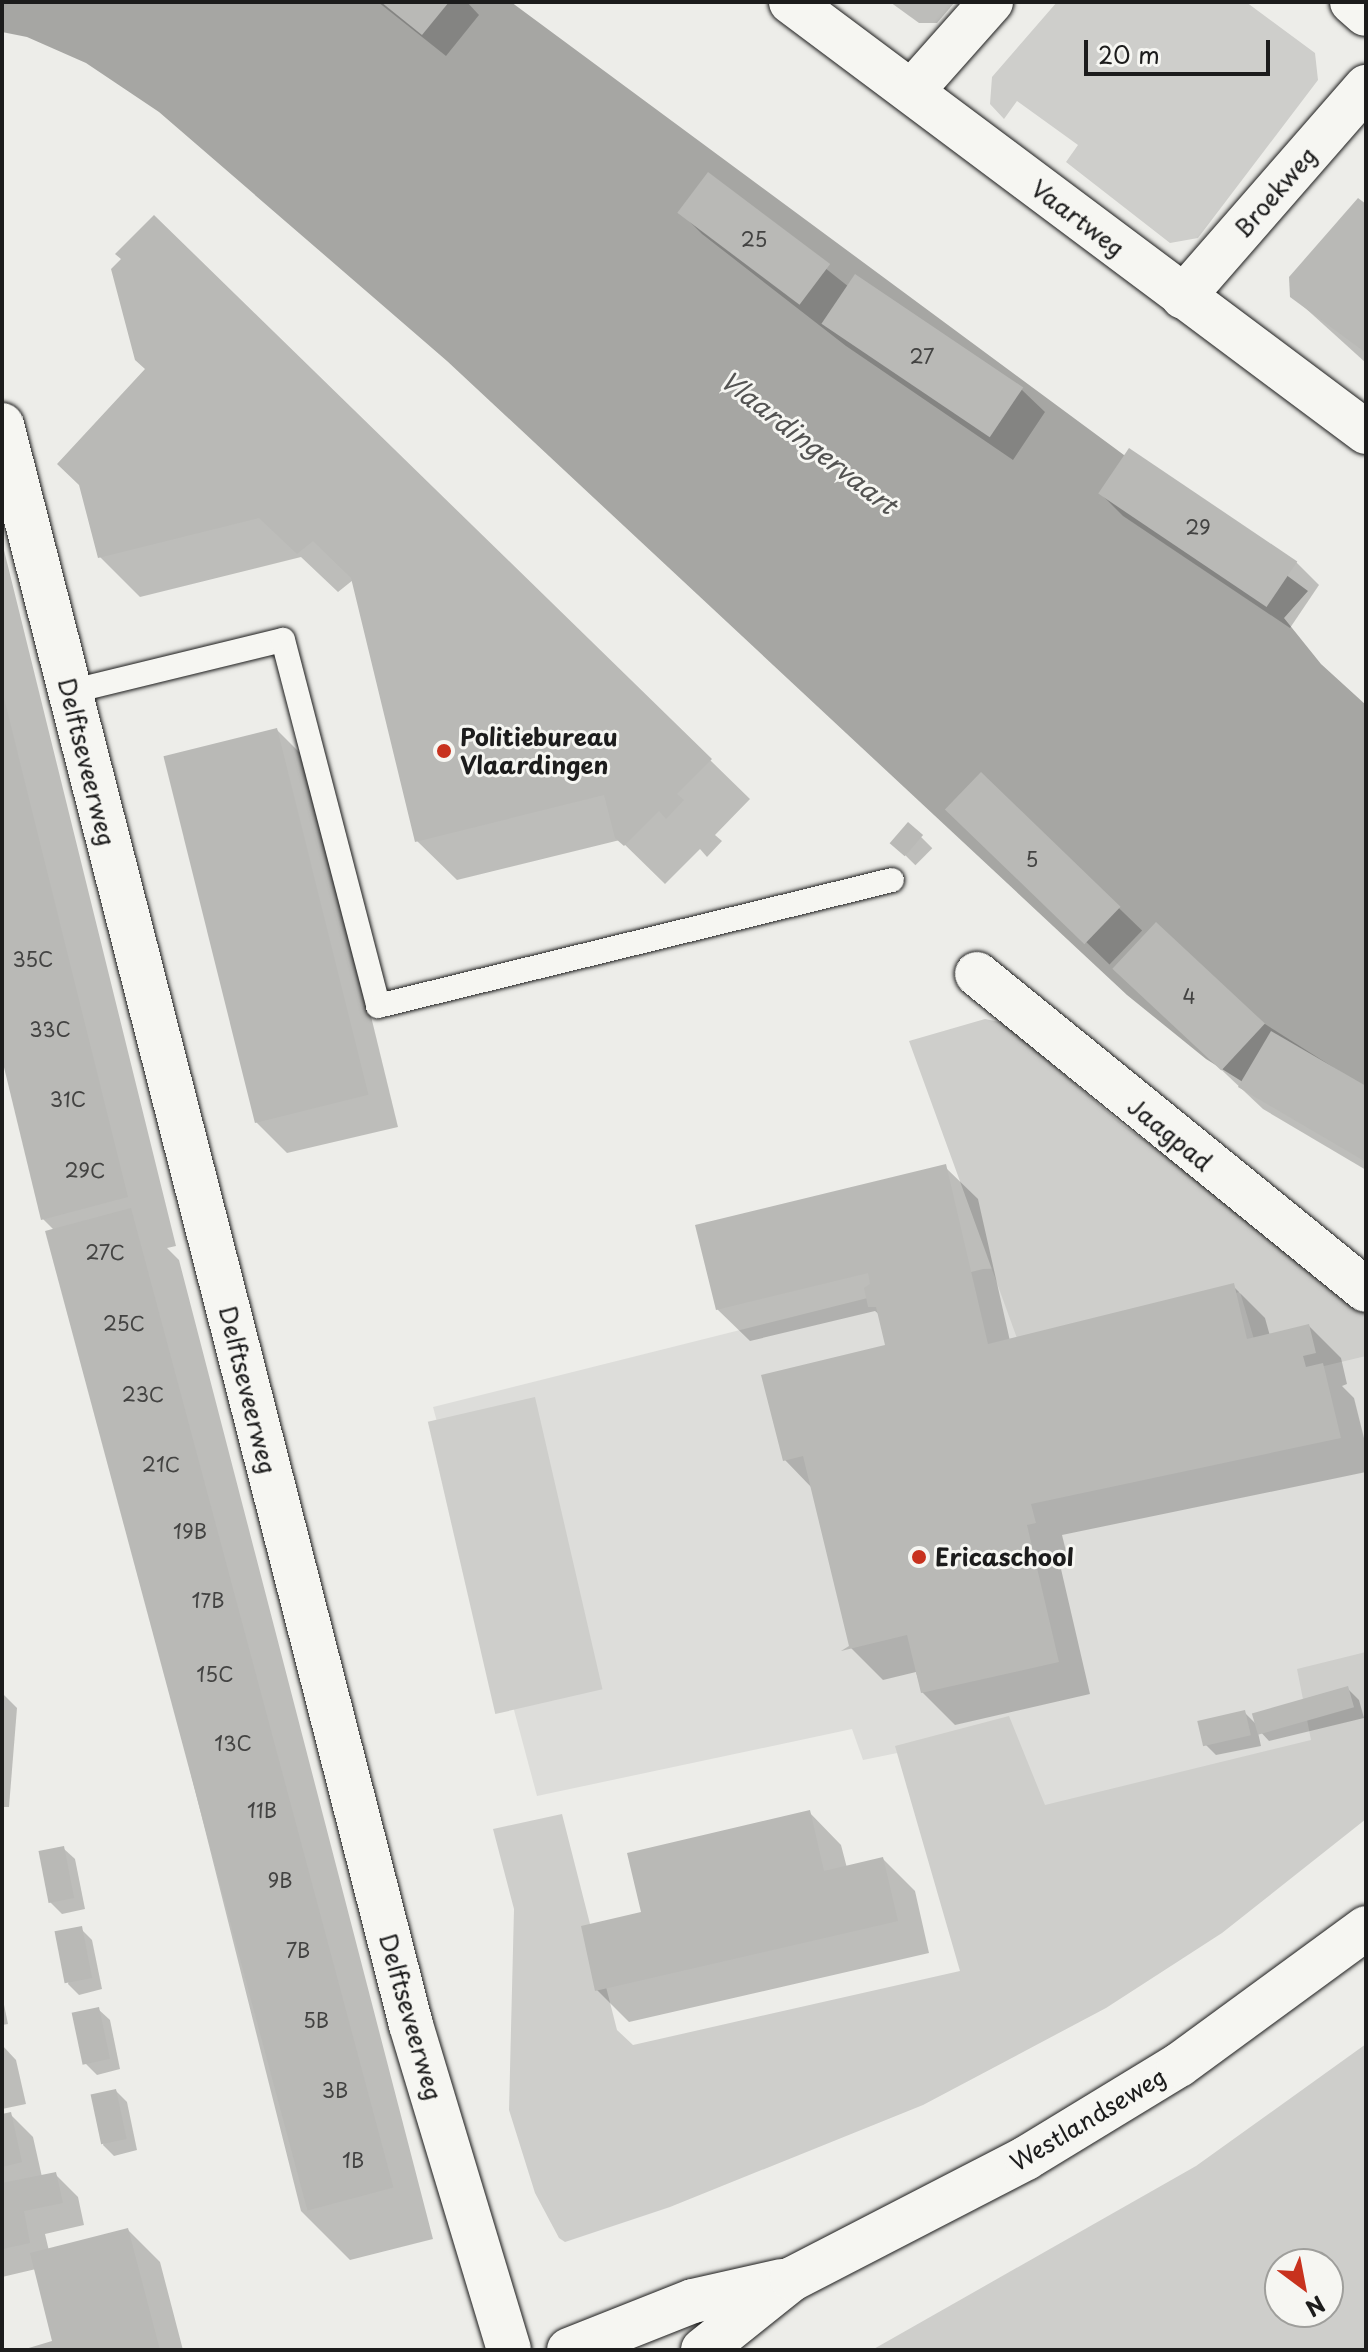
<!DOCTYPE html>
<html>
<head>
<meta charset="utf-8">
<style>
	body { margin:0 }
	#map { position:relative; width:1368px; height:2352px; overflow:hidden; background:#edede9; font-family:"Playpen Sans",sans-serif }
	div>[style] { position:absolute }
	.built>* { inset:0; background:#ddddda }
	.green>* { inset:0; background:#cececb; transform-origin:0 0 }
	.water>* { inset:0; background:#a6a6a3 }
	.shadow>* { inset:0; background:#0003; transform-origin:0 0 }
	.building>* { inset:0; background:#b9b9b6; transform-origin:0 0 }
	.roads { filter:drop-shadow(0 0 2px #1c1c1c) drop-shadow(0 0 2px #1c1c1c) }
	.service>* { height:24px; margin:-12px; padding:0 12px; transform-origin:12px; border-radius:12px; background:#f6f6f2 }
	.minor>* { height:44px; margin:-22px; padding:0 22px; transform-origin:22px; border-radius:22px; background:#f6f6f2 }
	.secondary>* { height:44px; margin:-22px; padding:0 22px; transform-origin:22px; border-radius:22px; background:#f6f6f2 }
	.dots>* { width:22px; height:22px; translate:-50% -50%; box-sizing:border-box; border:4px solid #f6f6f2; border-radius:50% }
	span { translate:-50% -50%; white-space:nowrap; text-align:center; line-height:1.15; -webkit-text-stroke:6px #f6f6f2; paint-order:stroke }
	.number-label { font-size:20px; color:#434342 }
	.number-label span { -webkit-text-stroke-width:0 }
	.street-label { font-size:24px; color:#1c1c1c }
	.poi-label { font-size:24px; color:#1c1c1c; font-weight:700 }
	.left { translate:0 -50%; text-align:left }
	.water-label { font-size:26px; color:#535352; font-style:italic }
	.frame { position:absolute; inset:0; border:4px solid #1c1c1c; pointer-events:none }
	.north { position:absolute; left:1264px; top:2248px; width:80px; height:80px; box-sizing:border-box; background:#f6f6f2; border:2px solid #9f9f9c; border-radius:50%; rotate:148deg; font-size:22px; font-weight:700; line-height:32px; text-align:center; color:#1c1c1c }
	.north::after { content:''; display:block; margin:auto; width:28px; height:36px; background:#c8321e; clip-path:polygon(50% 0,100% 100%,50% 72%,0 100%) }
	.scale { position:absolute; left:1084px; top:40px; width:186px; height:36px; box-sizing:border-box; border:4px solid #1c1c1c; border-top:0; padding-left:10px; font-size:24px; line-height:28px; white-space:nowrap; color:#1c1c1c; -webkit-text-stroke:6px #f6f6f2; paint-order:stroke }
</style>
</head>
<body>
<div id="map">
	<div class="built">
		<i style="clip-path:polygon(1276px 1257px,1366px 1320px,1366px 1706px,1324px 1745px,1038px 1818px,1005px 1731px,863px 1760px,852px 1729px,537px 1796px,433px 1407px,983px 1269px)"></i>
	</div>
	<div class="green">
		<i style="clip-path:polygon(1057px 2px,1246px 2px,1315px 53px,1318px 80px,1198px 238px,1170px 243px,1066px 162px,1078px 145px,1017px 101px,1004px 119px,990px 104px,992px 77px)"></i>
		<i style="clip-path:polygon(985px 1019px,1004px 1023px,1123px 1125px,1226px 1198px,1366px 1282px,1366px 1356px,1266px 1380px,1240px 1292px,1018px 1341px,909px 1041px)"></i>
		<i style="left:535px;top:1397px;width:300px;height:110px;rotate:77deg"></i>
		<i style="clip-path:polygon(1366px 1652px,1366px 1819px,1222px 1933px,1106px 2008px,923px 2105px,670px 2207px,565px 2242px,559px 2238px,535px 2193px,509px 2110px,514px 1909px,493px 1829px,562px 1814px,617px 2030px,633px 2045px,960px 1971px,895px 1746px,1009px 1716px,1045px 1805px,1311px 1740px,1297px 1669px)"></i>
		<i style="clip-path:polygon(evenodd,1366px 2044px,1366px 2350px,872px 2350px,1196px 2166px,1366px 2044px,1328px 2264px,1328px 2312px,1280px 2312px,1280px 2264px,1328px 2264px)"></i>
	</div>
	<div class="water">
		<i style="clip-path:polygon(2px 2px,511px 2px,1308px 591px,1284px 618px,1321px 664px,1366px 705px,1366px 1159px,1206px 1059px,1127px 995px,447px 361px,159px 112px,86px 63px,27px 37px,2px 32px)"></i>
	</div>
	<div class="shadow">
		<i style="clip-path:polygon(378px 2px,467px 2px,479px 15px,446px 56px)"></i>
		<i style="clip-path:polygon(890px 2px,955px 2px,937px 23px,919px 23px)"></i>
		<i style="clip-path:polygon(708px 175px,849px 287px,856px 277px,1022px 390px,1045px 412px,1013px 460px,846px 346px,702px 234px,680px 212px)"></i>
		<i style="clip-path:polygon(1366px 207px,1366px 363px,1292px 296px)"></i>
		<i style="clip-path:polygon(147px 369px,710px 760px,750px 799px,715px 835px,722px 841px,707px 857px,700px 849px,665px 884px,620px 840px,457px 880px,417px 841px,353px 580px,338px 592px,301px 557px,140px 597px,100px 557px)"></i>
		<i style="clip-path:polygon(1101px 494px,1296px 562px,1319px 585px,1290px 628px,1123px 516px)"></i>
		<i style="clip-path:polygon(2px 542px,176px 1246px,167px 1248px,179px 1260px,433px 2239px,350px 2260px,301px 2211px,54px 1230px,43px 1219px,2px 1050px)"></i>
		<i style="clip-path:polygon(277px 730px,309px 762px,398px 1127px,287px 1153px,255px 1121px)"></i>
		<i style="left:981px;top:775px;width:224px;height:47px;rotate:44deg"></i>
		<i style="left:909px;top:825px;width:33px;height:24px;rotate:45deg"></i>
		<i style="clip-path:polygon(1138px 991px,1265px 1024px,1366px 1088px,1366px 1170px,1263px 1109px)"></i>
		<i style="clip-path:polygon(945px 1167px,978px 1199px,1010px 1341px,1233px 1286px,1265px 1318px,1270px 1336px,1309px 1326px,1341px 1358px,1347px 1384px,1342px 1386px,1354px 1398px,1366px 1446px,1366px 1472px,1062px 1535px,1067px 1555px,1058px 1556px,1090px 1694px,955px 1725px,922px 1692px,916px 1672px,883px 1680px,851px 1648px,812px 1488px,785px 1460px,888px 1346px,881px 1316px,875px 1311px,750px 1341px,717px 1309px)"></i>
		<i style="clip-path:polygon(1347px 1688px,1359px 1700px,1364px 1718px,1269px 1741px,1257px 1728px,1261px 1746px,1216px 1755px,1205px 1744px,1244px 1712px,1257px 1725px)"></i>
		<i style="clip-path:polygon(2px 1693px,17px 1708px,9px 1807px,2px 1807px)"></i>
		<i style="clip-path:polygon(809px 1812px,841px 1845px,847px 1868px,883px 1859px,915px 1891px,929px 1953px,629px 2022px,597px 1990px,643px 1914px)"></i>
		<i style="clip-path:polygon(63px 1848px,75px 1859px,85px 1909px,62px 1914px,50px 1902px)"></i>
		<i style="clip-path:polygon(81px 1929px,92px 1940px,102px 1989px,79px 1995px,68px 1984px)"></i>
		<i style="clip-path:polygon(2px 1995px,8px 2024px,2px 2025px)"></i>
		<i style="clip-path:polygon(98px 2009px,110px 2020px,120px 2069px,97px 2075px,85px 2063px)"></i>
		<i style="clip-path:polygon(2px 2045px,16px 2060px,26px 2104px,2px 2109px)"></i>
		<i style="clip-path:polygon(116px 2091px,127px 2102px,137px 2150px,114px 2156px,103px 2145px)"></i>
		<i style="clip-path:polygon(10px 2114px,33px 2137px,42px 2177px,55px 2174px,78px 2197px,84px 2225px,45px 2234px,49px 2251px,128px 2230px,160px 2262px,183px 2350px,30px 2350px,56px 2343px,36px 2269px,2px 2277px,2px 2116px)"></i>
	</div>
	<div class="building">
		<i style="clip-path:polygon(381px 2px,449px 2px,422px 35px)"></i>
		<i style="left:708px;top:172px;width:153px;height:51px;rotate:37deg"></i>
		<i style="clip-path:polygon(1358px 198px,1366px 204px,1366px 353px,1290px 297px,1289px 277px)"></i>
		<i style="clip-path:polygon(154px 215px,712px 759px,677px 794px,684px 800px,666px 819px,659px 811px,624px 846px,615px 838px,604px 795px,415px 842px,351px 578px,313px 541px,297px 554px,259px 518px,98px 558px,79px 485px,57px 464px,145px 369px,135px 360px,111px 269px,121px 259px,115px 254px)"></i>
		<i style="left:855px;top:274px;width:203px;height:60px;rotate:34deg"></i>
		<i style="left:1129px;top:448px;width:203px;height:55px;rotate:34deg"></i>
		<i style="clip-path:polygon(3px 694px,128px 1197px,41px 1220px,2px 1059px)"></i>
		<i style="left:277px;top:728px;width:378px;height:117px;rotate:76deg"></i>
		<i style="left:981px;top:772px;width:194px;height:52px;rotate:44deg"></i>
		<i style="left:908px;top:822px;width:20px;height:28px;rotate:41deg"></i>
		<i style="left:1156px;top:922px;width:149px;height:64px;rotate:43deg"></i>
		<i style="clip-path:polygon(1271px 1031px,1366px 1086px,1366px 1162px,1238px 1087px)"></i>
		<i style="clip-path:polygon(946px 1164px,988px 1344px,1234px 1283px,1247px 1339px,1309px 1324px,1316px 1353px,1303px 1356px,1306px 1367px,1323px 1363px,1341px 1438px,1031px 1504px,1036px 1523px,1027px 1525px,1059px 1662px,921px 1693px,907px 1635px,841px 1651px,849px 1646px,803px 1456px,783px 1461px,761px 1375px,885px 1345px,876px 1307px,868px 1307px,864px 1288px,870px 1284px,868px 1273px,716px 1310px,695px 1225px)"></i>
		<i style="left:131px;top:1208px;width:1014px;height:89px;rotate:75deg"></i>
		<i style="left:1348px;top:1686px;width:22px;height:100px;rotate:74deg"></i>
		<i style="left:1245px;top:1710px;width:26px;height:49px;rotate:77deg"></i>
		<i style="clip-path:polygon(810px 1810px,824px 1871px,883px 1857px,898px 1921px,595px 1991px,581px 1926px,641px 1912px,627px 1853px)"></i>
		<i style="left:64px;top:1846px;width:53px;height:26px;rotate:79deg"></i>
		<i style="left:82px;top:1926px;width:53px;height:28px;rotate:79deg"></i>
		<i style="left:99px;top:2007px;width:53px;height:28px;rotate:78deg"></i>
		<i style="left:116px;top:2089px;width:51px;height:26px;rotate:78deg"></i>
		<i style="clip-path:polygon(11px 2112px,22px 2162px,2px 2167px,2px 2114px)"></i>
		<i style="clip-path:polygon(56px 2172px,63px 2203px,24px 2211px,30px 2243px,2px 2249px,2px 2183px)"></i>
		<i style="clip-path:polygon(128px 2228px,160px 2350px,22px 2350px,52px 2341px,30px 2253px)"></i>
	</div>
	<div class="roads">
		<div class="service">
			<i style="left:69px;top:692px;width:220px;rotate:-13.7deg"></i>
			<i style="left:283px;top:640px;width:378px;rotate:75.4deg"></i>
			<i style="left:378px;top:1006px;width:529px;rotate:-13.77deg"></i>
		</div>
		<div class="minor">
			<i style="left:791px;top:2px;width:718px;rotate:36.79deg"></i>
			<i style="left:1352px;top:2px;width:18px;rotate:41deg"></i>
			<i style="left:912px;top:91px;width:119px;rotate:-48.4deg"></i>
			<i style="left:1183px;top:297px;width:279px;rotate:-48.9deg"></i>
			<i style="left:2px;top:425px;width:1651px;rotate:75.66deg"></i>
			<i style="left:411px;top:2025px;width:339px;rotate:73.2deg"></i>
			<i style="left:977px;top:974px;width:501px;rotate:39.09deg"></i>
		</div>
		<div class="secondary">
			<i style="left:569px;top:2350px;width:133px;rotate:-21.6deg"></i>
			<i style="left:693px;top:2301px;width:91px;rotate:-12.7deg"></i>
			<i style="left:703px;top:2350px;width:114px;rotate:-38.6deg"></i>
			<i style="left:792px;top:2279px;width:263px;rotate:-27.3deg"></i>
			<i style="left:1026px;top:2158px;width:179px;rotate:-31.3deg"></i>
			<i style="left:1179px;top:2065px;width:232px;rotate:-36.2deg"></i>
		</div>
	</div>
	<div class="dots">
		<i style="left:444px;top:751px;background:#c8321e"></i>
		<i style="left:919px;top:1557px;background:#c8321e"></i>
	</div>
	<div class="number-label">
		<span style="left:754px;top:239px">25</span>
		<span style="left:922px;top:356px">27</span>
		<span style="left:1198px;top:527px">29</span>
		<span style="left:1032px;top:859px">5</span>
		<span style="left:33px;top:959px">35C</span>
		<span style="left:1189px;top:996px">4</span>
		<span style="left:50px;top:1029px">33C</span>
		<span style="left:68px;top:1099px">31C</span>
		<span style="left:85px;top:1170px">29C</span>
		<span style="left:105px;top:1252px">27C</span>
		<span style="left:124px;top:1323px">25C</span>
		<span style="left:143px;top:1394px">23C</span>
		<span style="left:161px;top:1464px">21C</span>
		<span style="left:190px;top:1531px">19B</span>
		<span style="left:208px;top:1600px">17B</span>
		<span style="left:215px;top:1674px">15C</span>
		<span style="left:233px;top:1743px">13C</span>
		<span style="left:262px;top:1810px">11B</span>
		<span style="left:280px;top:1880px">9B</span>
		<span style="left:298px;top:1950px">7B</span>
		<span style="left:316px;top:2020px">5B</span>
		<span style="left:335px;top:2090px">3B</span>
		<span style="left:353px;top:2160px">1B</span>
	</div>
	<div class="street-label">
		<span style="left:1275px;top:192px;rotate:-49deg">Broekweg</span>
		<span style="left:1078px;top:218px;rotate:37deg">Vaartweg</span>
		<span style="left:87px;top:762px;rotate:76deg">Delftseveerweg</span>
		<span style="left:1170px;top:1134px;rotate:39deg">Jaagpad</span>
		<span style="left:248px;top:1390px;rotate:76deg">Delftseveerweg</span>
		<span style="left:411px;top:2017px;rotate:74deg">Delftseveerweg</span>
		<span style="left:1088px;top:2119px;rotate:-31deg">Westlandseweg</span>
	</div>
	<div class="poi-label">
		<span class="left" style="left:460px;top:751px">Politiebureau<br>Vlaardingen</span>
		<span class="left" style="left:935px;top:1557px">Ericaschool</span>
	</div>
	<div class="water-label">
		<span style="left:809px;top:442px;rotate:38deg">Vlaardingervaart</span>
	</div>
	<div class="frame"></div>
	<div class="north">N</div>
	<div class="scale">20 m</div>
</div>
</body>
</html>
